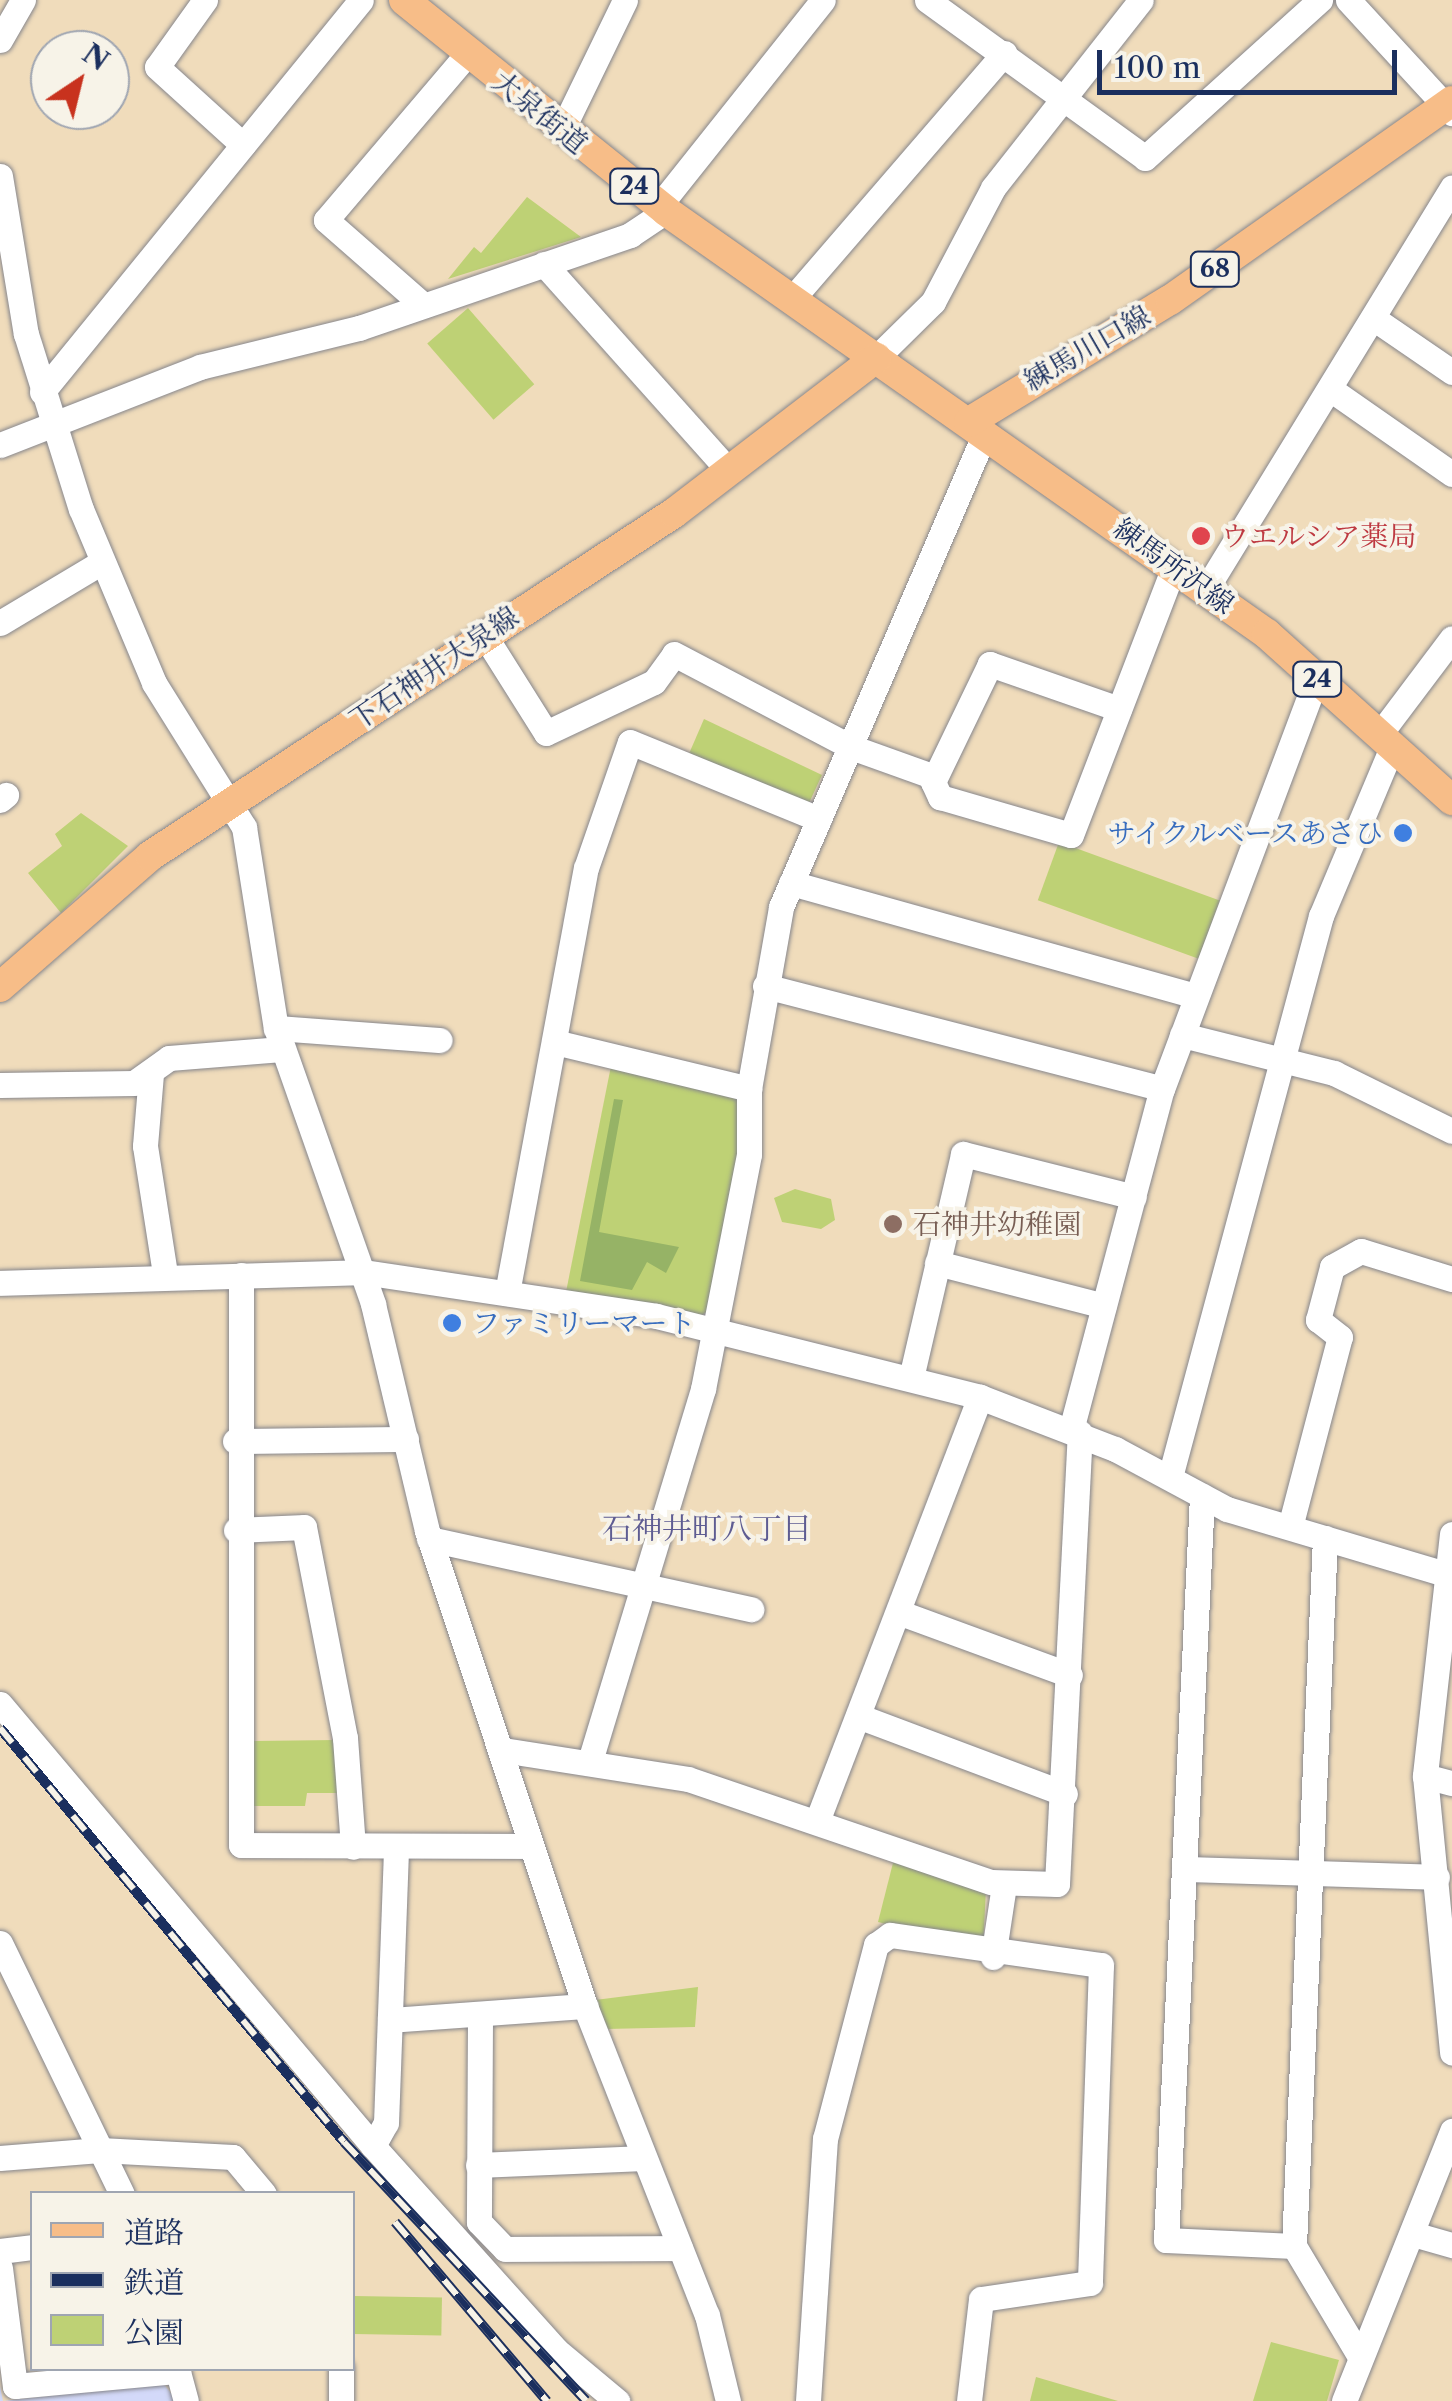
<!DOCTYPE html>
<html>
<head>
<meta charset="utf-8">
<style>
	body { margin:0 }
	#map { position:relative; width:1452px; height:2401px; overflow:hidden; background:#f0dcbb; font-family:"Libre Caslon Text","Noto Serif JP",serif }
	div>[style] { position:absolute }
	.built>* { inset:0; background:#d3d9f9 }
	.green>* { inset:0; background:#bed175; transform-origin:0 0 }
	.forest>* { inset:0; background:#96b366 }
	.roads { filter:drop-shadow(0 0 2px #86868c) drop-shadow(0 0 2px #86868c) }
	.minor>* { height:25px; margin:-12.5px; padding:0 12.5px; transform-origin:12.5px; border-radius:12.5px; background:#fff }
	.major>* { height:30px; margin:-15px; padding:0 15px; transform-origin:15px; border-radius:15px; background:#f7bd88 }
	.rail>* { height:10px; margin-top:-5px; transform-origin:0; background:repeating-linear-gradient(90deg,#f7f3e8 0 19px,#1b2f5e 0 38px); box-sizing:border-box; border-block:2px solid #1b2f5e }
	.dots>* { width:28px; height:28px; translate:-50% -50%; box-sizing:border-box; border:5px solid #f7f3e8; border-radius:50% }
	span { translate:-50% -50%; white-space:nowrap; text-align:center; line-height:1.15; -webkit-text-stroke:8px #f7f3e8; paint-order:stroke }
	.shield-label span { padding:2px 8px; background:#f7f3e8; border:2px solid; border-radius:8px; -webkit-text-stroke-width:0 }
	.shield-label { font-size:25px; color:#1b2f5e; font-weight:700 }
	.street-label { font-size:28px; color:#1b2f5e }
	.health-label { font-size:28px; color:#be3a42 }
	.left { translate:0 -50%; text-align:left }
	.shop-label { font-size:28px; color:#366cbe }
	.right { translate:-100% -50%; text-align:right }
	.education-label { font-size:28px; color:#785e54 }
	.neighbourhood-label { font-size:30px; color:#5e5c92 }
	.legend { position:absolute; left:30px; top:2191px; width:325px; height:180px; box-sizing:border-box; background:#f7f3e8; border:2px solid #9fa5b1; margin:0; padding:12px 18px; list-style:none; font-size:30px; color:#1b2f5e }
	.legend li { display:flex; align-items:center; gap:20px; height:50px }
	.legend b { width:50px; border:2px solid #9fa5b1 }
	.north { position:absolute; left:30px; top:30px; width:100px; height:100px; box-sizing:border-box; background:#f7f3e8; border:2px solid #9fa5b1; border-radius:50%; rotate:35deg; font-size:28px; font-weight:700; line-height:40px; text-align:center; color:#1b2f5e }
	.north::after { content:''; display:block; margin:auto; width:35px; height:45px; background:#c8321e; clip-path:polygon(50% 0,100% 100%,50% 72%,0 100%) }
	.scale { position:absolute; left:1097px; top:50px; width:300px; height:45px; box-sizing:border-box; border:5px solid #1b2f5e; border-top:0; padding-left:12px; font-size:30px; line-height:35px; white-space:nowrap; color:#1b2f5e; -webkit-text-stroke:8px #f7f3e8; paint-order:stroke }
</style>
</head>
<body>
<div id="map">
	<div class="built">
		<i style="clip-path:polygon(163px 2383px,177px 2401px,0 2401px,0 2386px,3px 2401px)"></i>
	</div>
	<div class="green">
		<i style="clip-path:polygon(527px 197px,581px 237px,448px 279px,474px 247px,481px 253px)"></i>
		<i style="left:468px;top:308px;width:101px;height:54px;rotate:49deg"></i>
		<i style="clip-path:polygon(704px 719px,822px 775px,809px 803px,688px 756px)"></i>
		<i style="clip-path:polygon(81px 813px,128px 846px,61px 913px,28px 873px,62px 846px,55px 834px)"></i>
		<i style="left:1059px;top:842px;width:171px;height:62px;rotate:20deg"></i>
		<i style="clip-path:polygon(612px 1061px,740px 1091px,744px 1122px,713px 1308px,702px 1315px,566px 1292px)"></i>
		<i style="clip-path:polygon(795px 1189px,831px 1199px,835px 1220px,821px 1229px,782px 1222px,774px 1198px)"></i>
		<i style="clip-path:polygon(336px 1740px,342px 1793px,307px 1793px,305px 1806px,250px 1806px,250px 1741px)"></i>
		<i style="clip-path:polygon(894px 1859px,986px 1889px,983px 1948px,878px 1922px)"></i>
		<i style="clip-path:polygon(698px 1987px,695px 2027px,606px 2029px,595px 2000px)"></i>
		<i style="left:354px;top:2296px;width:88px;height:38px;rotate:1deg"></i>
		<i style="clip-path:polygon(1271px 2342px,1339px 2360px,1327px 2401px,1253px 2401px)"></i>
		<i style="clip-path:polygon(1036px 2377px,1118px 2401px,1030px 2401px)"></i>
	</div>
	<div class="forest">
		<i style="clip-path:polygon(614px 1099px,623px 1100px,599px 1232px,679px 1247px,666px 1273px,647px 1262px,632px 1290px,580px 1281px)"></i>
	</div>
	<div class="roads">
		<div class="minor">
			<i style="left:205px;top:0;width:82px;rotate:125.6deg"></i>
			<i style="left:157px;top:67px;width:116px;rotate:42.2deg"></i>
			<i style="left:927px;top:0;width:269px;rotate:35.9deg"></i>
			<i style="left:1145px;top:158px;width:236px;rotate:-42.1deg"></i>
			<i style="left:1348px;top:0;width:154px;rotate:47.4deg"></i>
			<i style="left:0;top:40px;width:46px;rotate:-60.1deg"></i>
			<i style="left:562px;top:130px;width:144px;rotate:-64.1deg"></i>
			<i style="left:0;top:176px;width:160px;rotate:80.7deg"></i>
			<i style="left:26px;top:334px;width:183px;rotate:72.6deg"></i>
			<i style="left:81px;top:509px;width:189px;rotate:67.2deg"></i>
			<i style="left:154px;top:683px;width:170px;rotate:58deg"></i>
			<i style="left:244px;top:827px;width:204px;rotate:81deg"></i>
			<i style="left:276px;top:1028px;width:293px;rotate:70.6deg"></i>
			<i style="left:373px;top:1304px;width:233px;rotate:76.6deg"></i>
			<i style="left:427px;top:1531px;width:501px;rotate:71.6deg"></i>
			<i style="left:585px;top:2006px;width:332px;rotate:68.5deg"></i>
			<i style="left:707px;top:2315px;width:89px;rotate:76.3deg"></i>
			<i style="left:659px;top:206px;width:263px;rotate:-51.5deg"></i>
			<i style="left:544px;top:264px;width:275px;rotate:48.2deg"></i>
			<i style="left:792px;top:299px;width:325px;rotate:-49.2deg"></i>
			<i style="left:423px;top:305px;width:129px;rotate:-138.8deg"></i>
			<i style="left:326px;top:220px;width:219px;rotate:-49.6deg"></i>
			<i style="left:1376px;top:320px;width:92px;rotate:34.4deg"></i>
			<i style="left:876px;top:358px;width:80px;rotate:-44.5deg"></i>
			<i style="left:933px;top:302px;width:129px;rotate:-62.2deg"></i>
			<i style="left:993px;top:188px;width:239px;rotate:-51.8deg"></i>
			<i style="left:1333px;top:391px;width:145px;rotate:34.9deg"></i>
			<i style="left:42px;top:392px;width:505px;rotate:-50.86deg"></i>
			<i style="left:0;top:445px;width:215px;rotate:-21.3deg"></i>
			<i style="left:200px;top:367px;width:164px;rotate:-13.8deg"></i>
			<i style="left:359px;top:328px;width:287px;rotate:-18.9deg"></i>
			<i style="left:630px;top:235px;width:43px;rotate:-33.7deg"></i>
			<i style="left:1206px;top:589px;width:471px;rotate:-58.5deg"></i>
			<i style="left:0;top:623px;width:119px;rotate:-30.9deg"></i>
			<i style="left:483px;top:633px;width:118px;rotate:57.8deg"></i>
			<i style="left:546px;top:733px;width:119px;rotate:-25.3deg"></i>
			<i style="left:654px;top:682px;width:34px;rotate:-54deg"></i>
			<i style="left:674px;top:654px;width:200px;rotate:27.7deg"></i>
			<i style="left:851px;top:747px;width:89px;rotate:19.7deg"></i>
			<i style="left:1119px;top:709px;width:137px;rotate:-160.8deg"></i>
			<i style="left:990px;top:664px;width:131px;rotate:115.8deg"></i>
			<i style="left:933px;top:782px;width:17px;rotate:65deg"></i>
			<i style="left:940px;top:797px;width:136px;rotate:16.2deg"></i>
			<i style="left:1071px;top:835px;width:288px;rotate:-69deg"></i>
			<i style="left:1379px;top:735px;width:121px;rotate:-53deg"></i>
			<i style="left:0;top:800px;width:8px;rotate:-40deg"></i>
			<i style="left:791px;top:883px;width:420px;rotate:15.6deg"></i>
			<i style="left:765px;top:986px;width:410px;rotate:14.5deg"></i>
			<i style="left:276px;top:1028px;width:164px;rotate:4.2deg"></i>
			<i style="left:1182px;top:1035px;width:157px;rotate:14deg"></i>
			<i style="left:1334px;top:1073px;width:131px;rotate:26.2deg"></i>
			<i style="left:555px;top:1042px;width:200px;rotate:13.6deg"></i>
			<i style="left:151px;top:1074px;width:72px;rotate:94.8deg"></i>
			<i style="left:145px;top:1146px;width:130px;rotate:81.1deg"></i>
			<i style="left:0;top:1085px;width:134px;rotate:-0.9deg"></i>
			<i style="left:134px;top:1083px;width:43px;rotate:-35.5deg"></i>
			<i style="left:169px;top:1058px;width:113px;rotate:-4.6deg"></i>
			<i style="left:937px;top:1263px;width:172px;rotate:14.4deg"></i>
			<i style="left:241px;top:1275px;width:570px;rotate:90deg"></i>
			<i style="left:241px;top:1845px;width:289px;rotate:0.2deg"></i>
			<i style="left:0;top:1283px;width:363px;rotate:-1.7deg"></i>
			<i style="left:363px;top:1272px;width:296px;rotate:8.5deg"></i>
			<i style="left:656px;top:1316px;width:334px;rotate:14deg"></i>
			<i style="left:980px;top:1397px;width:145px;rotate:21.1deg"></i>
			<i style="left:1115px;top:1449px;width:127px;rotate:28.2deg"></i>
			<i style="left:1227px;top:1509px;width:224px;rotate:16.6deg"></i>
			<i style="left:507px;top:1293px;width:432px;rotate:-79.5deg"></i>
			<i style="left:586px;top:868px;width:133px;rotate:-70.8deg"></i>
			<i style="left:630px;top:742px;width:204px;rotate:22.2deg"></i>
			<i style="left:911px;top:1378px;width:230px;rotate:-76.9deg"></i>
			<i style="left:963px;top:1154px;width:176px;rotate:14.1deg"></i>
			<i style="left:1071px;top:1430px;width:353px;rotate:-75.1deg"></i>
			<i style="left:1162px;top:1089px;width:438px;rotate:-69.4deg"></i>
			<i style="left:235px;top:1441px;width:171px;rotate:-0.7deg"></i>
			<i style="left:1170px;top:1477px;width:581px;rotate:-74.94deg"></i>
			<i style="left:1321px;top:916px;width:183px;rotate:-67.2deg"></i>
			<i style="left:1202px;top:1496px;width:745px;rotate:92.77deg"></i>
			<i style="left:1166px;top:2240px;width:128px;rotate:2.7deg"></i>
			<i style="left:1290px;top:1527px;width:196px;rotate:-75.3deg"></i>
			<i style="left:1340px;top:1337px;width:28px;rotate:-142deg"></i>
			<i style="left:1318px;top:1320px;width:55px;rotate:-75.2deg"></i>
			<i style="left:1332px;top:1267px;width:33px;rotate:-29deg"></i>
			<i style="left:1361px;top:1251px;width:95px;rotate:17.1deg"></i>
			<i style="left:236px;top:1530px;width:68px;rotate:-2.5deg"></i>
			<i style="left:304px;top:1527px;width:215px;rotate:79deg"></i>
			<i style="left:345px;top:1738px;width:109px;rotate:85.8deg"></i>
			<i style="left:1452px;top:1534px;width:244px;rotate:96.4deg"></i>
			<i style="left:1425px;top:1776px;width:278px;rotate:84.4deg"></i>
			<i style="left:1325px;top:1538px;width:709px;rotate:92.51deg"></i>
			<i style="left:1294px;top:2246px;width:127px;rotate:59.2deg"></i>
			<i style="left:429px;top:1539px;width:330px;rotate:12.3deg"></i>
			<i style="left:898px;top:1612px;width:183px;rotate:20.1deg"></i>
			<i style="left:0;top:1704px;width:578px;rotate:49.84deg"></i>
			<i style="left:373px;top:2146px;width:274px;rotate:48.1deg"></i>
			<i style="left:556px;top:2350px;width:80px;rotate:39.9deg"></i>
			<i style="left:858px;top:1716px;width:221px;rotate:20.6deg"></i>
			<i style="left:503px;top:1750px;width:187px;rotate:8.9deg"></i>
			<i style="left:688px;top:1779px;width:320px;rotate:18.8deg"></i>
			<i style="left:991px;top:1882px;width:66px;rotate:1.7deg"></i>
			<i style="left:1057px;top:1884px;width:452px;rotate:-87.1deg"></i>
			<i style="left:590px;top:1761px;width:389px;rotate:-73.1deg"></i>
			<i style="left:703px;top:1389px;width:239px;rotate:-78.9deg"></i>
			<i style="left:749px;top:1154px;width:65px;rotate:-90deg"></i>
			<i style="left:749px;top:1089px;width:185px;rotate:-80deg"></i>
			<i style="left:781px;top:907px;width:516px;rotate:-66.71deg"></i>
			<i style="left:1425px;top:1776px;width:28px;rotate:15deg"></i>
			<i style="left:819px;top:1816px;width:449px;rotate:-69deg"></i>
			<i style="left:1184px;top:1869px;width:253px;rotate:1.8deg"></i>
			<i style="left:0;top:1943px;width:279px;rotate:64.1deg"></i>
			<i style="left:993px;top:1957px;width:73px;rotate:-81.3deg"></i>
			<i style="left:480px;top:2018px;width:204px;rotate:90.3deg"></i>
			<i style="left:479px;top:2222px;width:37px;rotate:46deg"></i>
			<i style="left:505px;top:2249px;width:175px;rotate:-0.3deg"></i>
			<i style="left:390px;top:2020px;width:196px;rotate:-4.1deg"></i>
			<i style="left:373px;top:2146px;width:26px;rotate:-61deg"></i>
			<i style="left:386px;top:2123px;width:276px;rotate:-87.9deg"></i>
			<i style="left:0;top:2158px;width:100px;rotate:-4.6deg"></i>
			<i style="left:100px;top:2150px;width:133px;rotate:3deg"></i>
			<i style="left:233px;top:2157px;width:48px;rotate:50deg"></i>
			<i style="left:478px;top:2165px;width:166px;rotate:-2.4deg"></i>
			<i style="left:1413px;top:2234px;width:41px;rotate:15.8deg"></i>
			<i style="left:0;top:2251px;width:32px;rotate:-7deg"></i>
			<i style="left:0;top:2268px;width:119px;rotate:82.8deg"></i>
			<i style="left:15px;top:2386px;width:164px;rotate:-5.3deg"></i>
			<i style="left:177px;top:2368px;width:34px;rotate:75deg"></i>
			<i style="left:341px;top:2401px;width:33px;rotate:-90deg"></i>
			<i style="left:808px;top:2401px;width:263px;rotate:-86.3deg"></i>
			<i style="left:825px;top:2139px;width:201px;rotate:-75.3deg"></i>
			<i style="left:876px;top:1945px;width:17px;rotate:-36deg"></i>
			<i style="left:890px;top:1935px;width:213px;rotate:8.1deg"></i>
			<i style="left:1101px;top:1965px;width:318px;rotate:92deg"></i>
			<i style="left:1090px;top:2283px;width:110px;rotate:171.6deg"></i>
			<i style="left:981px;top:2299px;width:103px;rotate:96.7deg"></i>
			<i style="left:1344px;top:2401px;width:291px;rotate:-68.2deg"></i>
		</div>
		<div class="major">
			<i style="left:404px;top:0;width:336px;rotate:38.8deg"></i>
			<i style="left:666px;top:211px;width:735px;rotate:35.14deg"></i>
			<i style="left:1267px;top:634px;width:249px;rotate:41.9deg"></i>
			<i style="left:969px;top:422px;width:235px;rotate:-31.3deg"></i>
			<i style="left:1170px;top:300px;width:345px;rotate:-35.2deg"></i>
			<i style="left:0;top:987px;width:199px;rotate:-41.1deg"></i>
			<i style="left:150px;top:856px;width:626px;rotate:-33.21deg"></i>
			<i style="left:674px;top:513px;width:255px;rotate:-37.5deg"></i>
		</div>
	</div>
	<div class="rail">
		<i style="left:0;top:1728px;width:538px;rotate:50.28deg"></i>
		<i style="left:344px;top:2142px;width:354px;rotate:46.9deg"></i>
		<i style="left:395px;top:2222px;width:235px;rotate:49.7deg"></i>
	</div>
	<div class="dots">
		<i style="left:1201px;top:536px;background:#e0444e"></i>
		<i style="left:1403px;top:833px;background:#3f7fe0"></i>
		<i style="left:893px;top:1224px;background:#8d6e63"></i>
		<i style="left:452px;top:1323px;background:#3f7fe0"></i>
	</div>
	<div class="shield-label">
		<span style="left:634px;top:186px">24</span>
		<span style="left:1215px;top:269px">68</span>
		<span style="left:1317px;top:679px">24</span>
	</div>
	<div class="street-label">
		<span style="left:540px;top:112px;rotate:39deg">大泉街道</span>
		<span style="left:1087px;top:348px;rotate:-30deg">練馬川口線</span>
		<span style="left:1174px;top:566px;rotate:36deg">練馬所沢線</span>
		<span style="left:434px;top:668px;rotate:-34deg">下石神井大泉線</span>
	</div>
	<div class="health-label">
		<span class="left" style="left:1221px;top:536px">ウエルシア薬局</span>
	</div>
	<div class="shop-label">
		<span class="right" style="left:1383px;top:833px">サイクルベースあさひ</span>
		<span class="left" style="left:472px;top:1323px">ファミリーマート</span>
	</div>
	<div class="education-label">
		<span class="left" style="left:913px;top:1224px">石神井幼稚園</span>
	</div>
	<div class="neighbourhood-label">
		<span style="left:707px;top:1529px">石神井町八丁目</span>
	</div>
	<ul class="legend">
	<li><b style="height:12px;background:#f7bd88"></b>道路</li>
	<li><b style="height:12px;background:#1b2f5e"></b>鉄道</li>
	<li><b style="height:28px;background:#bed175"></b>公園</li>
	</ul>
	<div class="north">N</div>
	<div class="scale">100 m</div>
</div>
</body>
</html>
